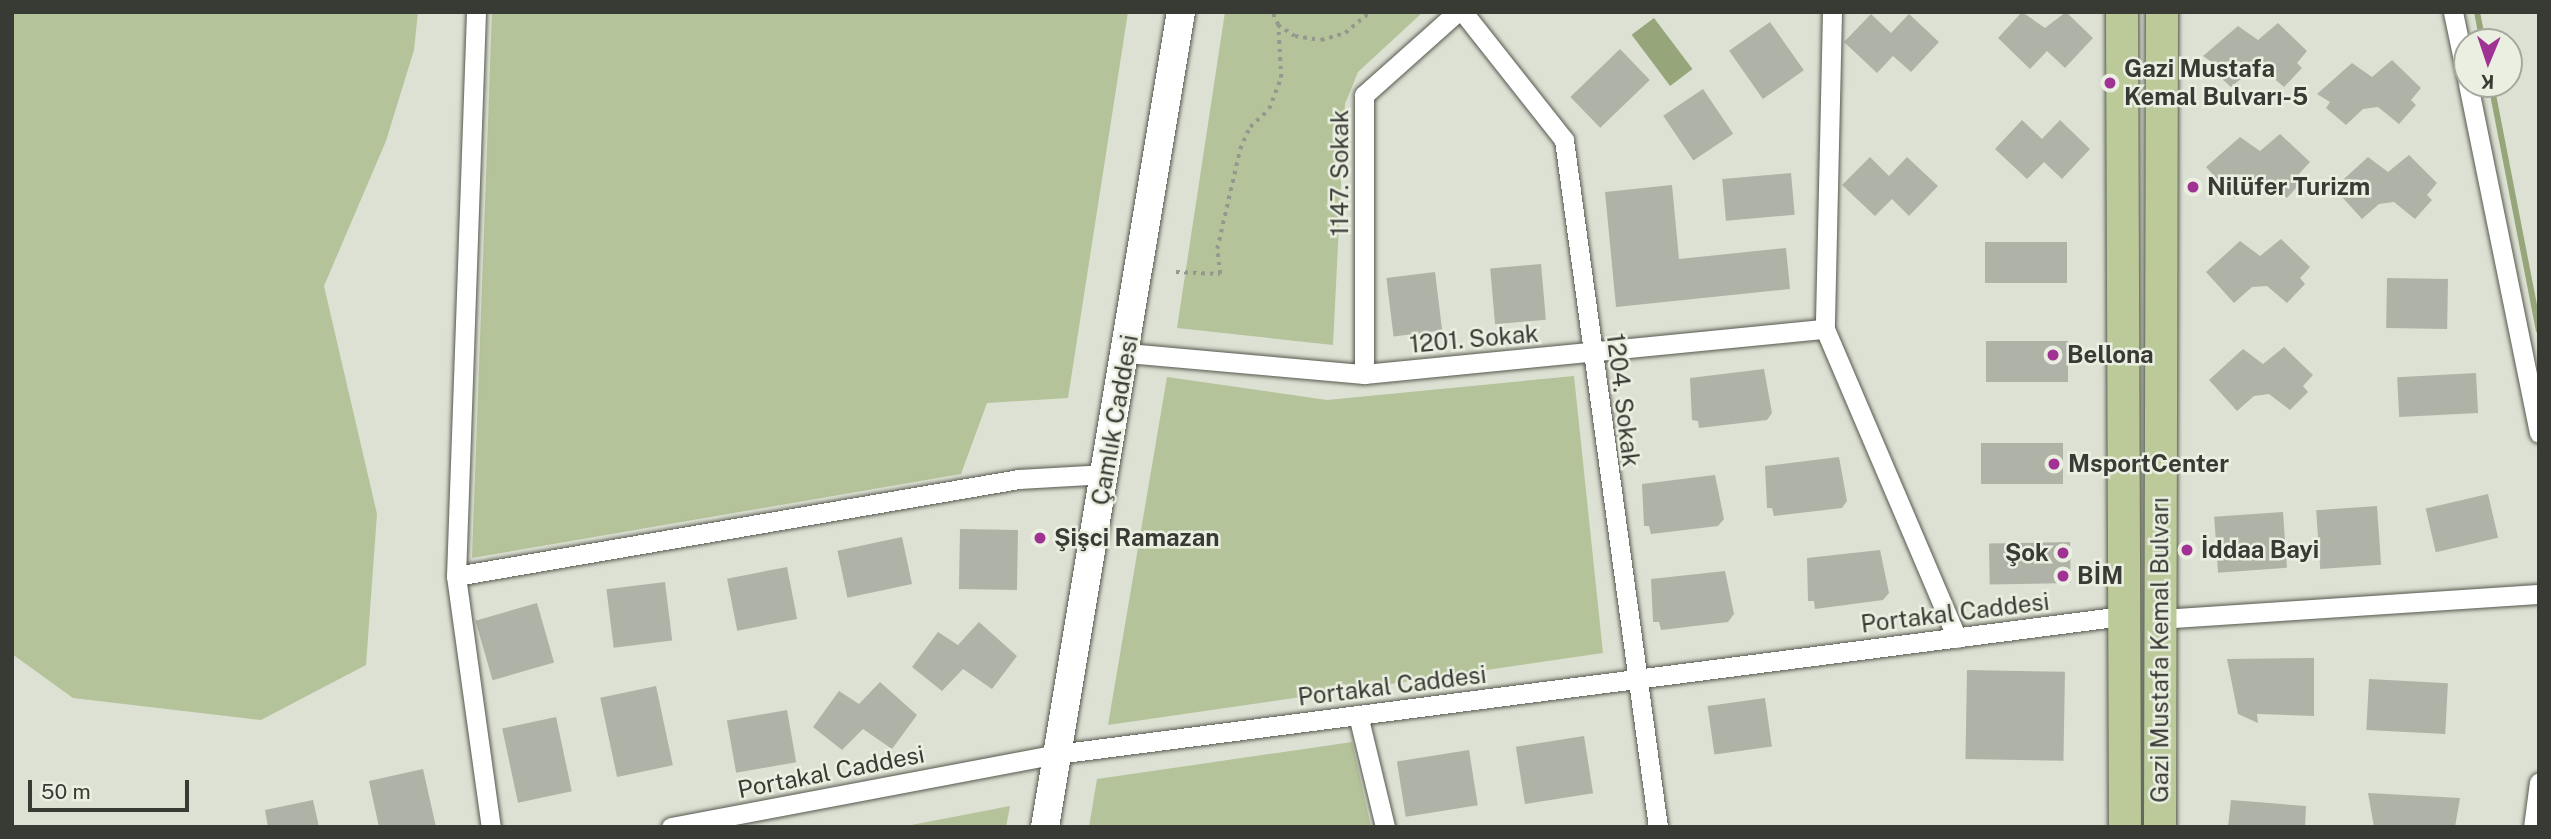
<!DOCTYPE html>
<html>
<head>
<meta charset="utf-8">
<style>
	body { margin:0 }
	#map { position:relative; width:2551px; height:839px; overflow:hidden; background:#dde1d4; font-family:"Public Sans",sans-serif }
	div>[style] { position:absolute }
	.green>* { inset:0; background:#b5c39a }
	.water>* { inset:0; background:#97a67a; transform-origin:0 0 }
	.stream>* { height:6px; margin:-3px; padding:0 3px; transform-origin:3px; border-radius:3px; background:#97a67a }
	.building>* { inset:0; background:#afb3a7; transform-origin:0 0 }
	.path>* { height:3.5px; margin-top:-1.75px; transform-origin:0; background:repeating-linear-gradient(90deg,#95988e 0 3.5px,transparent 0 8.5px) }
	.roads { filter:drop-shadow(0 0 2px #55594e) drop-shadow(0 0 2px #55594e) }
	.street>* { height:19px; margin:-9.5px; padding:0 9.5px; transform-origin:9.5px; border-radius:9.5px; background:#fff }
	.secondary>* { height:28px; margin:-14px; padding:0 14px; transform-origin:14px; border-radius:14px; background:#fff }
	.primary>* { height:32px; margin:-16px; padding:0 16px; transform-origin:16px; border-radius:16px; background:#bcca9a }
	.dots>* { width:19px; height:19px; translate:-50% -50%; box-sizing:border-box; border:4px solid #eaefe1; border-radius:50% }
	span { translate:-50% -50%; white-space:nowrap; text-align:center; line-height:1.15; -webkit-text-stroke:5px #eaefe1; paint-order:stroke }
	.poi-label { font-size:24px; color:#383a34; font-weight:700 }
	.left { translate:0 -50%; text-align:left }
	.right { translate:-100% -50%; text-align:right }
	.street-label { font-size:24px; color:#383a34 }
	.frame { position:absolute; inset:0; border:14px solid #383a34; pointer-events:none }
	.north { position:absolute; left:2453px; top:28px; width:70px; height:70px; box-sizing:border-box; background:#eaefe1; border:2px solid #a3a79c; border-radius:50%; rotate:182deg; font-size:19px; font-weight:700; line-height:28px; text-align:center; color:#383a34 }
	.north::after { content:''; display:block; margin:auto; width:24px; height:32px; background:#9f3293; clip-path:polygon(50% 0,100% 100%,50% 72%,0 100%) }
	.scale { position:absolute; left:28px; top:780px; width:161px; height:32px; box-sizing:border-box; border:4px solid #383a34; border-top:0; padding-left:9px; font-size:21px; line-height:24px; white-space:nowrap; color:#383a34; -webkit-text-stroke:5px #eaefe1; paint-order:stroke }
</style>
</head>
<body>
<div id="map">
	<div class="green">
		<i style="clip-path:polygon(12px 12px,418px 12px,414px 50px,386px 141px,324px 286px,377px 514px,366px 665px,261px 720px,73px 698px,12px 654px)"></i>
		<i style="clip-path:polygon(492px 12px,1128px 12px,1068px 398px,987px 403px,961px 474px,472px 558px)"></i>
		<i style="clip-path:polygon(1225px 12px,1423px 12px,1358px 72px,1345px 104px,1333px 345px,1177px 328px)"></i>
		<i style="clip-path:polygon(1574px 376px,1603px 653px,1108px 725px,1167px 377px,1327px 400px)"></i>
		<i style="clip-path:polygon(1352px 742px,1371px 827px,1089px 827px,1097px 779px)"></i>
		<i style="clip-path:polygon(1010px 806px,1006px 827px,901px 827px)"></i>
	</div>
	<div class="water">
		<i style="left:1654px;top:18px;width:64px;height:28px;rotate:53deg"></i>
	</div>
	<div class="stream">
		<i style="left:2477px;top:12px;width:31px;rotate:79deg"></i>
		<i style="left:2491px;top:84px;width:251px;rotate:79deg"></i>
	</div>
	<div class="building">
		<i style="clip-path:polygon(2022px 12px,2045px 28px,2066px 12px,2093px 38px,2065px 68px,2047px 51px,2030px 69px,1998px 38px)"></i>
		<i style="clip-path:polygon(1871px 14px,1891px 33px,1909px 14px,1939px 42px,1911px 72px,1893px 56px,1877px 73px,1844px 42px)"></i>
		<i style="left:1770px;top:22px;width:59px;height:50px;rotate:55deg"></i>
		<i style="clip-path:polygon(2278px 23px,2307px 51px,2297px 63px,2302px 68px,2284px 87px,2264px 70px,2249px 72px,2231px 87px,2212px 70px,2216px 65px,2203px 56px,2238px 26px,2258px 40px)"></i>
		<i style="left:1620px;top:49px;width:43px;height:69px;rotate:46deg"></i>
		<i style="clip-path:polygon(2392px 60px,2421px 88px,2411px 100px,2416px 105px,2399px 124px,2378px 107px,2363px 109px,2346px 125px,2326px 108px,2330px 102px,2317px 94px,2352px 63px,2372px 77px)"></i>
		<i style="left:1703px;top:89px;width:54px;height:48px;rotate:56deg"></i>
		<i style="clip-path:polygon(2022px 120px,2042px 139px,2060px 120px,2090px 149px,2062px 179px,2044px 162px,2027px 179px,1995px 149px)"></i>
		<i style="clip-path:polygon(2280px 134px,2310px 162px,2299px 174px,2304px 179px,2287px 198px,2266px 181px,2251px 183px,2234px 198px,2206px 167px,2240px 137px,2260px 151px)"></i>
		<i style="clip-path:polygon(2409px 155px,2437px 183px,2427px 195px,2432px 200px,2415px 219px,2394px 202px,2379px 204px,2362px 219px,2334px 188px,2368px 157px,2388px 172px)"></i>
		<i style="clip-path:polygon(1870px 157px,1889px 176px,1907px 157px,1938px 186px,1909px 216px,1892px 199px,1875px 216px,1842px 185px)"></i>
		<i style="left:1791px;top:173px;width:42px;height:69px;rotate:85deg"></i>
		<i style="clip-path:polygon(1672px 185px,1679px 259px,1786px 248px,1790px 289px,1616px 307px,1605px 192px)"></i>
		<i style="clip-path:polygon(2281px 239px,2310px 267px,2300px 278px,2305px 284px,2287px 303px,2267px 286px,2252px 287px,2234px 303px,2206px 272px,2240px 241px,2260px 256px)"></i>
		<i style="left:2067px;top:242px;width:41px;height:82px;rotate:90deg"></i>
		<i style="left:1541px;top:264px;width:56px;height:51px;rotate:85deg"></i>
		<i style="left:1435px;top:272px;width:59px;height:49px;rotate:83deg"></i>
		<i style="left:2387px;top:278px;width:61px;height:50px;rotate:1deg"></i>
		<i style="left:2068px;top:341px;width:41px;height:82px;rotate:90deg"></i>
		<i style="clip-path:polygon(2284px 347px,2313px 375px,2303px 386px,2308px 392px,2290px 410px,2269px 394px,2254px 396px,2237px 411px,2209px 380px,2243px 349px,2263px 364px)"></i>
		<i style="clip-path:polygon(1764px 369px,1772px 413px,1767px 420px,1699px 428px,1698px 421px,1692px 420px,1690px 378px)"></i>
		<i style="left:2476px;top:373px;width:40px;height:79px;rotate:87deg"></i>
		<i style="left:2063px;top:443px;width:41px;height:82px;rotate:90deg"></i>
		<i style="clip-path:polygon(1839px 457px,1847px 501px,1842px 508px,1774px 516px,1772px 508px,1767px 508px,1765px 466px)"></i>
		<i style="clip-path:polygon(1715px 475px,1724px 519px,1718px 526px,1651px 534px,1649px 526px,1644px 526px,1642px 484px)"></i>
		<i style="left:2488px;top:494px;width:45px;height:64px;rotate:77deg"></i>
		<i style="left:2377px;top:506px;width:59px;height:61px;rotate:86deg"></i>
		<i style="left:2283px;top:512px;width:56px;height:69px;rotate:86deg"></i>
		<i style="left:960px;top:529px;width:58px;height:60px;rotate:1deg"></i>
		<i style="left:902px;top:537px;width:48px;height:66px;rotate:78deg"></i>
		<i style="left:2070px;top:542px;width:41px;height:81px;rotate:89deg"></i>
		<i style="clip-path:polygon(1880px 550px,1889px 593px,1883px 600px,1815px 609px,1814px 601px,1808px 601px,1807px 558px)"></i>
		<i style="left:787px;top:567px;width:53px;height:61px;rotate:79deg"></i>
		<i style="clip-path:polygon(1725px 571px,1734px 614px,1728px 622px,1661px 630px,1659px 622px,1653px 622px,1651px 579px)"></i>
		<i style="left:665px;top:582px;width:59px;height:59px;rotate:83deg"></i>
		<i style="left:537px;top:603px;width:62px;height:64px;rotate:74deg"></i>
		<i style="clip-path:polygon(979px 622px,1017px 656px,992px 689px,963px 669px,942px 691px,912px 667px,938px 632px,958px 645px)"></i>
		<i style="clip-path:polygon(2314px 658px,2314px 716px,2257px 714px,2258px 723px,2238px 714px,2227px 659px)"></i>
		<i style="left:1967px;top:670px;width:98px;height:89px;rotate:1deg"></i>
		<i style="left:2369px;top:679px;width:79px;height:51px;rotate:3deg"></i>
		<i style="clip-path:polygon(880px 682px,917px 715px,892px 749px,863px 729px,842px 750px,813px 727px,839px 691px,859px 704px)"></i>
		<i style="left:656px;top:686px;width:81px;height:57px;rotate:78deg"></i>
		<i style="left:1765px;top:698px;width:49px;height:58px;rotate:82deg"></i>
		<i style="left:787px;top:710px;width:53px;height:61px;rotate:80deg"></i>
		<i style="left:556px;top:717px;width:76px;height:55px;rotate:78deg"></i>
		<i style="left:1584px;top:736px;width:58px;height:69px;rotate:81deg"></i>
		<i style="left:1469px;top:750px;width:56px;height:73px;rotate:81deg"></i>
		<i style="clip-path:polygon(423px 769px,436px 827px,379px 827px,369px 781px)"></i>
		<i style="clip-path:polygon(2368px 793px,2460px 798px,2455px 827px,2374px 827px)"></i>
		<i style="clip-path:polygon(313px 800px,319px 827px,268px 827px,265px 810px)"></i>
		<i style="clip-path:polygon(2231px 800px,2306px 806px,2305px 827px,2228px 827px)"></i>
	</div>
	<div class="path">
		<i style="left:1278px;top:25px;width:20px;rotate:33deg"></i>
		<i style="left:1295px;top:36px;width:26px;rotate:9deg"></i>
		<i style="left:1321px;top:40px;width:25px;rotate:-16deg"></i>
		<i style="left:1345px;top:33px;width:33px;rotate:-40deg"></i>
		<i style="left:1176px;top:272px;width:44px;rotate:2.6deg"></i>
		<i style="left:1220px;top:274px;width:25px;rotate:-97deg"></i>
		<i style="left:1217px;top:249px;width:103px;rotate:-77deg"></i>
		<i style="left:1240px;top:149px;width:24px;rotate:-66deg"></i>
		<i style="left:1250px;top:127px;width:26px;rotate:-43deg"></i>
		<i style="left:1269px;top:109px;width:33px;rotate:-69deg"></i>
		<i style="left:1281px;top:78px;width:53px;rotate:-93.2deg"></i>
		<i style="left:1278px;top:25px;width:14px;rotate:-115deg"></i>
	</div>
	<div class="roads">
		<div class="street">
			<i style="left:476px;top:12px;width:564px;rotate:92.03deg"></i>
			<i style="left:456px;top:576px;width:253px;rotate:82.1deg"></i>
			<i style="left:1463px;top:12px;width:163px;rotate:51.7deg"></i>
			<i style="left:1564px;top:140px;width:693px;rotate:82.21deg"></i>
			<i style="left:1832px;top:12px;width:317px;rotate:91.3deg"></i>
			<i style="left:1825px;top:329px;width:336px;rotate:66.9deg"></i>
			<i style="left:2453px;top:12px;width:68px;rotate:78.2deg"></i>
			<i style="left:2468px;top:84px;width:356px;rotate:78.5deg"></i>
			<i style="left:1127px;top:353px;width:238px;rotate:5.1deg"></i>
			<i style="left:1364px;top:374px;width:463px;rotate:-5.6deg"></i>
			<i style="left:1364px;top:374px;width:279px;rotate:-90deg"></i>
			<i style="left:1364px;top:95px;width:125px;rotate:-41.7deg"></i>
			<i style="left:456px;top:576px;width:571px;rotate:-9.78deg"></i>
			<i style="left:1019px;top:479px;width:87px;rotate:-3.3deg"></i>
			<i style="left:2160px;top:619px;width:380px;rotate:-3.8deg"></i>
			<i style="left:1358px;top:715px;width:115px;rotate:76.4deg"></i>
			<i style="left:671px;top:827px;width:393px;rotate:-10.7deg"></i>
			<i style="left:1057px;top:754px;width:1075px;rotate:-7.38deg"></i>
			<i style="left:2533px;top:827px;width:45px;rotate:-82.4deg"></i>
		</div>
		<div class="secondary">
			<i style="left:1045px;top:827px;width:826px;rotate:-80.53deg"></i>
		</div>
		<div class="primary">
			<i style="left:2122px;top:12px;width:815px;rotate:89.79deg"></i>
			<i style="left:2160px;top:827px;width:815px;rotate:-89.86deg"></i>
		</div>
	</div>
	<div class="dots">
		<i style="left:2110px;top:83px;background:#9f3293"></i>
		<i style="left:2193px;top:187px;background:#9f3293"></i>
		<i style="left:2053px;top:355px;background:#9f3293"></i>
		<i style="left:2054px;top:464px;background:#9f3293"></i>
		<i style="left:1040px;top:538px;background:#9f3293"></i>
		<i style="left:2187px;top:550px;background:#9f3293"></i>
		<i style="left:2063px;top:553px;background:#9f3293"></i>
		<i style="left:2063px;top:576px;background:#9f3293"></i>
	</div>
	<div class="poi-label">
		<span class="left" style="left:2124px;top:83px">Gazi Mustafa<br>Kemal Bulvarı-5</span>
		<span class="left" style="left:2207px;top:187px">Nilüfer Turizm</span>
		<span class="left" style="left:2067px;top:355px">Bellona</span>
		<span class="left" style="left:2068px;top:464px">MsportCenter</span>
		<span class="left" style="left:1054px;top:538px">Şişci Ramazan</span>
		<span class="left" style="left:2201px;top:550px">İddaa Bayi</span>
		<span class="right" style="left:2049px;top:553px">Şok</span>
		<span class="left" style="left:2077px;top:576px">BİM</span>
	</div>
	<div class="street-label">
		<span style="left:1340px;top:173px;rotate:-90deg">1147. Sokak</span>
		<span style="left:1474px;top:339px;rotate:-5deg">1201. Sokak</span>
		<span style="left:1623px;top:400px;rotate:83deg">1204. Sokak</span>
		<span style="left:1115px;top:420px;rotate:-80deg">Çamlık Caddesi</span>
		<span style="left:1955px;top:613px;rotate:-7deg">Portakal Caddesi</span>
		<span style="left:2160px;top:650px;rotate:-90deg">Gazi Mustafa Kemal Bulvarı</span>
		<span style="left:1392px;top:686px;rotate:-7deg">Portakal Caddesi</span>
		<span style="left:831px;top:772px;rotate:-11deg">Portakal Caddesi</span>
	</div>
	<div class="frame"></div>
	<div class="north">K</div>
	<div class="scale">50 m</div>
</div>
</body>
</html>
